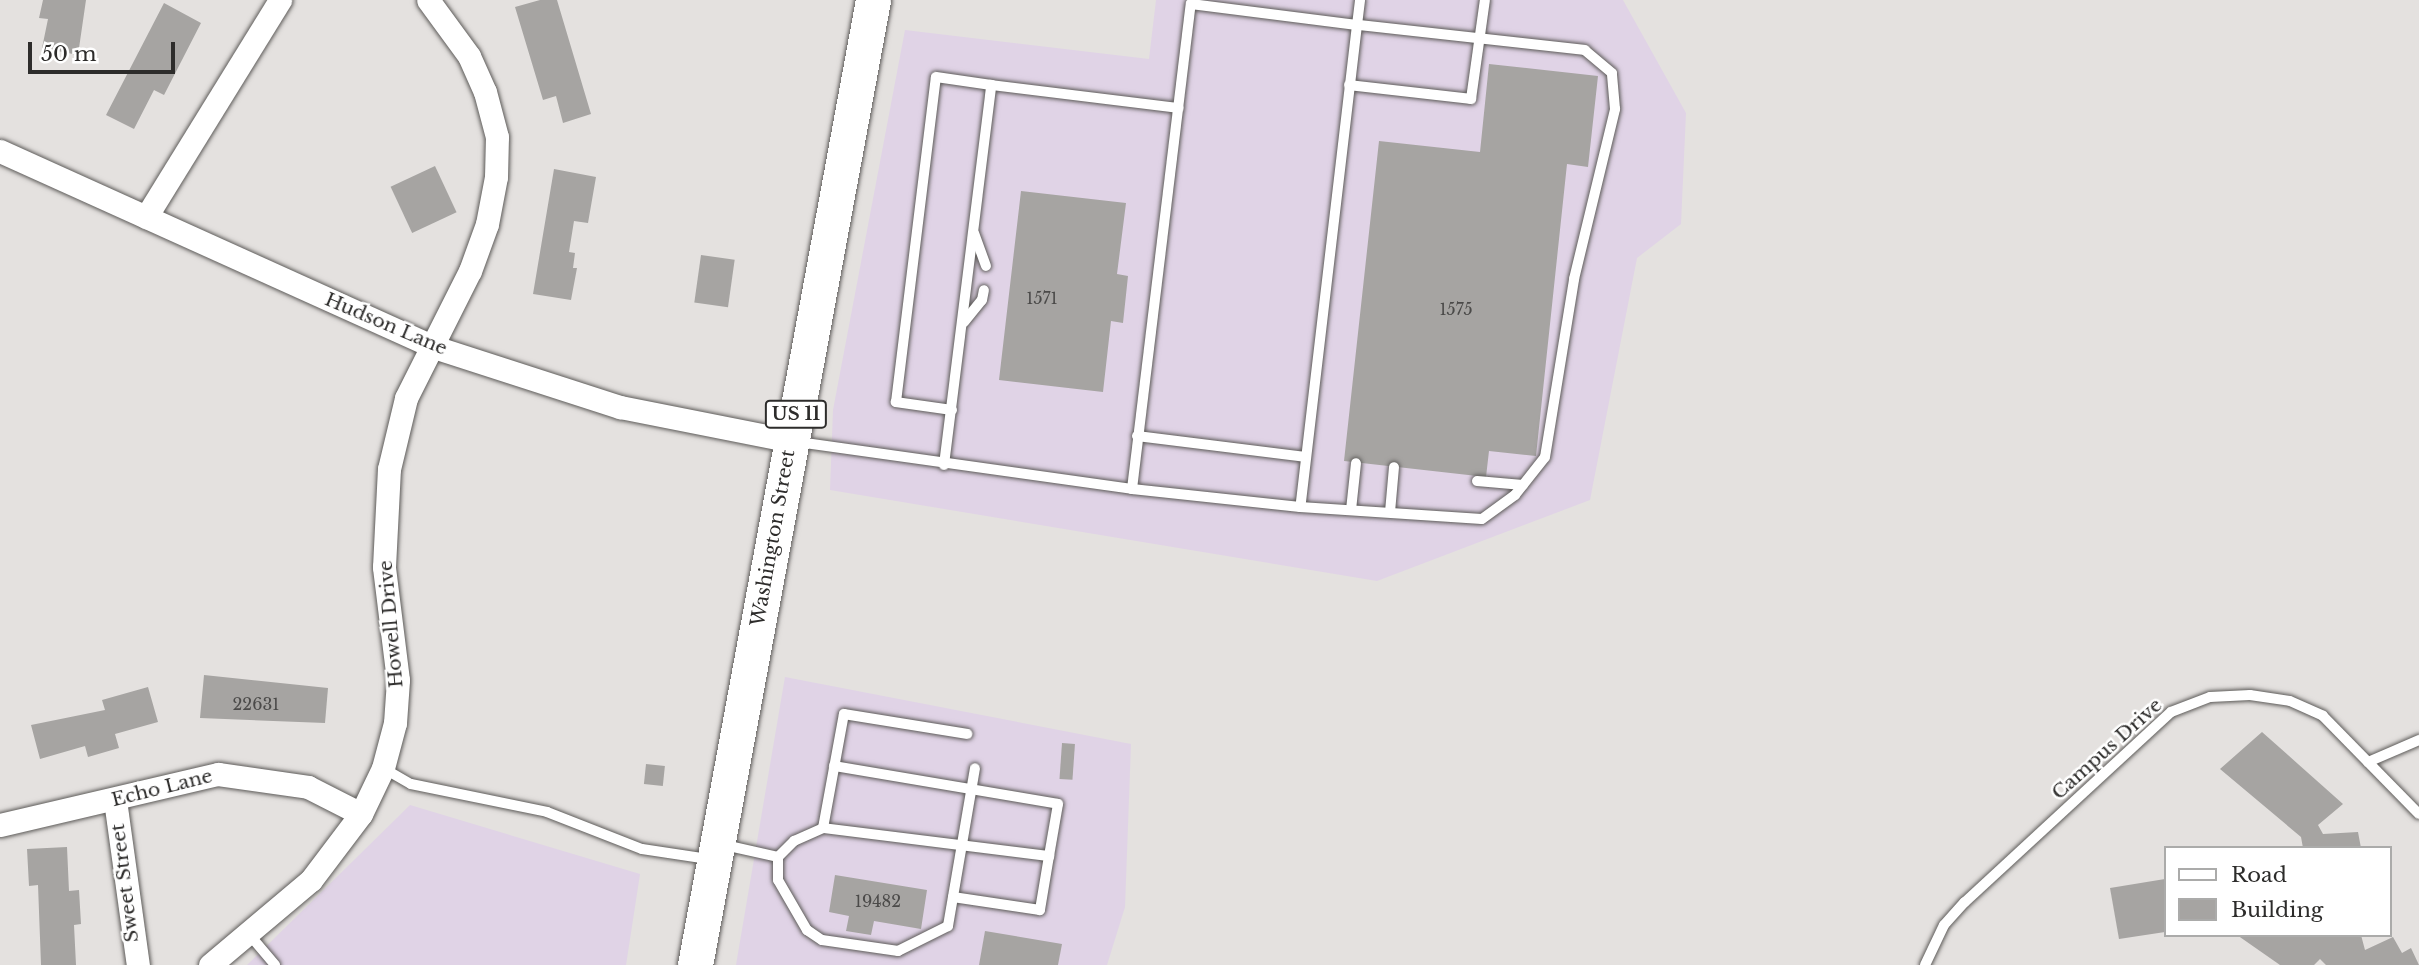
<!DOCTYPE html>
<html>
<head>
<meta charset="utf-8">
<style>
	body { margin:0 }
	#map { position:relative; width:2419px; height:965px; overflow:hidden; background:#e4e1df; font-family:"Libre Baskerville",serif }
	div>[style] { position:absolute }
	.commercial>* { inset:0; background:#e0d3e6 }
	.building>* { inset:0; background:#a6a4a2; transform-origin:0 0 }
	.roads { filter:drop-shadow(0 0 2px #5d5b59) drop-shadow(0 0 2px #5d5b59) }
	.lane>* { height:10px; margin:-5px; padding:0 5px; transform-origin:5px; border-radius:5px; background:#fff }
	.street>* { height:23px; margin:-11.5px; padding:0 11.5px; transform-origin:11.5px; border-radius:11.5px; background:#fff }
	.primary>* { height:35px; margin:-17.5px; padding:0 17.5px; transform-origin:17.5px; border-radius:17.5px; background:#fff }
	span { translate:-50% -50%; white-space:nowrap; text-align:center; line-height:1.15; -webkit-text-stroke:5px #fff; paint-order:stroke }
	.number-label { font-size:16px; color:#4b4a49 }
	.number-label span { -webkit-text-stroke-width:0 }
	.shield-label span { padding:2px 5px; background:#fff; border:2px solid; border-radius:5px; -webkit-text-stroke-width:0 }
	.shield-label { font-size:18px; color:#2d2c2b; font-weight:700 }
	.street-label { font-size:19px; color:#2d2c2b }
	.legend { position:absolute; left:2164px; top:846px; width:228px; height:91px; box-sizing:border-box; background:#fff; border:2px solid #ababaa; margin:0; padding:9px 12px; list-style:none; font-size:21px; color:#2d2c2b }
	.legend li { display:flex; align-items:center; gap:14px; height:35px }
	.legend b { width:35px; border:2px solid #ababaa }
	.scale { position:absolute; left:28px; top:42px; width:147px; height:32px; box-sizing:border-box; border:4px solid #2d2c2b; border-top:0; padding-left:9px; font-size:21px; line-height:24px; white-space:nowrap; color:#2d2c2b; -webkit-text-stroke:5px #fff; paint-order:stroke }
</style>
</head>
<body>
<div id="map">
	<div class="commercial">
		<i style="clip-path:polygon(1156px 0,1623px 0,1686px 113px,1681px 224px,1637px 258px,1590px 500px,1377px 581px,830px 490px,833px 410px,905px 30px,1149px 59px)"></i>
		<i style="clip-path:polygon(785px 677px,1131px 744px,1125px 907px,1107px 965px,736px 965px)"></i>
		<i style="clip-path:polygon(410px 805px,640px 874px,626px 965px,247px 965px)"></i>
	</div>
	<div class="building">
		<i style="clip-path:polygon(43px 0,86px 0,78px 55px,42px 48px,48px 19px,39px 18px)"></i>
		<i style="clip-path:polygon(540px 0,557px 0,591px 114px,563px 123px,556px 96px,543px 100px,515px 7px)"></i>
		<i style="clip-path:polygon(164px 3px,201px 23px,164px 95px,154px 90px,134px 129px,106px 115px)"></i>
		<i style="clip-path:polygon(1489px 64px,1598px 76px,1588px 167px,1567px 164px,1536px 456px,1489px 451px,1486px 477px,1344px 461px,1379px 141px,1480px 152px)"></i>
		<i style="left:435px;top:166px;width:51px;height:49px;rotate:65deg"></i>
		<i style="clip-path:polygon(554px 169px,596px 177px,588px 223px,574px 221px,569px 252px,575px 253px,573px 268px,577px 268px,571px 300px,533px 294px)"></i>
		<i style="clip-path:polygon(1021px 191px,1126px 203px,1117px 274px,1128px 276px,1123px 323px,1111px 321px,1103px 392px,999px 380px)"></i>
		<i style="left:701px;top:255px;width:34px;height:48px;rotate:8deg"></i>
		<i style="clip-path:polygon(204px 675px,328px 688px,325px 723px,200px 718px)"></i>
		<i style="clip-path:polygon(148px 687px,158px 722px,115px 734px,119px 748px,88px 757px,85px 746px,40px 759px,31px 725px,105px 710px,102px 700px)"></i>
		<i style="clip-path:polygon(2262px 732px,2343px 804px,2318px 825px,2323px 834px,2358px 832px,2361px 848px,2303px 848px,2301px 837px,2220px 769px)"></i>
		<i style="left:1062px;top:743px;width:13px;height:36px;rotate:4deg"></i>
		<i style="left:646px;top:764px;width:19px;height:20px;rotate:6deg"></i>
		<i style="clip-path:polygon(67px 847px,69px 891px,79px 890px,81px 924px,74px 925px,76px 965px,41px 965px,38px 885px,29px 886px,27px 849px)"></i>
		<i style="clip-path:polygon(835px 875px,927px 890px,921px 929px,874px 921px,871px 935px,846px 931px,849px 916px,829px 912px)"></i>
		<i style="clip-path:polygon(2165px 879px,2165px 932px,2119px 939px,2110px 888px)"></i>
		<i style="clip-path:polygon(985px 931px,1062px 944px,1058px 965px,979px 965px)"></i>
		<i style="clip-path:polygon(2237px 935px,2361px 935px,2365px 950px,2393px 937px,2402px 953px,2411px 948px,2419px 965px,2326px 965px,2320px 959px,2314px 965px,2280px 965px)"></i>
	</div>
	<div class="roads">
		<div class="lane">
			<i style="left:1349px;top:85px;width:123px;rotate:6.5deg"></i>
			<i style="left:1471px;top:99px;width:100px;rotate:-82deg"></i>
			<i style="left:974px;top:233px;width:35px;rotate:70deg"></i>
			<i style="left:964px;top:322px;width:28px;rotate:-51deg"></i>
			<i style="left:982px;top:300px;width:10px;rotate:-79deg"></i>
			<i style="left:952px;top:410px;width:57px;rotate:-171.9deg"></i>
			<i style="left:896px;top:402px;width:327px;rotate:-83deg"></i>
			<i style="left:936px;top:77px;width:56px;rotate:8.3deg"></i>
			<i style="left:1137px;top:436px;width:170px;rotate:7.1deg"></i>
			<i style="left:798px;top:442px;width:337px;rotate:8deg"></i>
			<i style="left:1132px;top:489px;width:169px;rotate:6.1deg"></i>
			<i style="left:1300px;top:507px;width:182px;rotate:3.8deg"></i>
			<i style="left:1482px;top:519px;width:41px;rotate:-36deg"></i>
			<i style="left:1515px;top:495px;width:48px;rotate:-51.7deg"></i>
			<i style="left:1545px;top:457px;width:180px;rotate:-80.7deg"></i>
			<i style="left:1574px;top:279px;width:175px;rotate:-76.4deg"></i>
			<i style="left:1615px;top:109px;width:36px;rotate:-95deg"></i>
			<i style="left:1612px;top:73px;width:35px;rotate:-140deg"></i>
			<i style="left:1585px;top:50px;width:229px;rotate:-173.7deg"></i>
			<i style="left:1357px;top:25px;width:485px;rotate:96.7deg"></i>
			<i style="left:944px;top:465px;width:383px;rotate:-82.9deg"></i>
			<i style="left:991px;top:85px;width:189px;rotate:7deg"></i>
			<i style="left:1477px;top:481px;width:46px;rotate:5deg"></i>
			<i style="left:1132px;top:489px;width:489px;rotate:-83.1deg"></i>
			<i style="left:1191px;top:4px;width:167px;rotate:7.2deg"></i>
			<i style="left:1357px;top:25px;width:25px;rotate:-83deg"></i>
			<i style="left:1351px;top:510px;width:47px;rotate:-83.9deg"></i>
			<i style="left:1390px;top:512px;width:45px;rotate:-84.9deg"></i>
			<i style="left:2368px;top:762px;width:56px;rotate:-23.3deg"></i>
			<i style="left:834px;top:766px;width:227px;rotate:9.6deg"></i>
			<i style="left:1058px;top:804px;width:53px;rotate:99.8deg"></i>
			<i style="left:383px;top:768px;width:32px;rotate:30deg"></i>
			<i style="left:411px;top:784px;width:139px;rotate:11.6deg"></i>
			<i style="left:547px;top:812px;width:102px;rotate:21.3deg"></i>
			<i style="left:642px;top:849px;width:67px;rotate:8.6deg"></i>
			<i style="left:823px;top:828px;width:116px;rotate:-79.6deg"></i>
			<i style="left:844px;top:714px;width:125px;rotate:9.2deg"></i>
			<i style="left:720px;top:844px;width:59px;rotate:12.6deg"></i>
			<i style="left:778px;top:857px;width:23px;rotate:90deg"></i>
			<i style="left:778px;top:880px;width:58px;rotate:59.9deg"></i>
			<i style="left:807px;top:930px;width:18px;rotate:34deg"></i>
			<i style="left:822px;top:940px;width:77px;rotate:8.2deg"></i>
			<i style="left:898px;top:951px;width:56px;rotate:-26.6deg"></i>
			<i style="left:948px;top:926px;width:160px;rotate:-80.3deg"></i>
			<i style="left:778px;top:857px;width:23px;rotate:-45deg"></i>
			<i style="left:794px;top:841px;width:32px;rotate:-24deg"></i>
			<i style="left:823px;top:828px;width:228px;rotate:7.1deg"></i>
			<i style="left:1049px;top:856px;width:55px;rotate:99.5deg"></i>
			<i style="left:1040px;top:910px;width:88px;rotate:-171.5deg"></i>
			<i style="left:248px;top:933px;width:42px;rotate:49.8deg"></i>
			<i style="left:1925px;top:965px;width:44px;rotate:-64.6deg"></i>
			<i style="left:1944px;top:925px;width:31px;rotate:-48deg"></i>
			<i style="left:1965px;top:902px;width:280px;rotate:-42.7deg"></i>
			<i style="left:2171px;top:712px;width:42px;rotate:-21deg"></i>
			<i style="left:2210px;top:697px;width:40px;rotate:-2.9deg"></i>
			<i style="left:2250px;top:695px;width:40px;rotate:8.5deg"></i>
			<i style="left:2290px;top:701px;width:36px;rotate:24deg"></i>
			<i style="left:2323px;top:716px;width:137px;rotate:45.6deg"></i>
		</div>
		<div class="street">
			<i style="left:0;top:151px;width:473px;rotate:24.3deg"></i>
			<i style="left:431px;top:346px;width:199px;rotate:17.9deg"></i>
			<i style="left:620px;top:407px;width:174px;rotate:11.2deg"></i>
			<i style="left:146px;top:217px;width:255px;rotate:-58.3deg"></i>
			<i style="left:115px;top:800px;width:167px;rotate:82.1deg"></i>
			<i style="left:0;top:825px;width:224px;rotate:-13.2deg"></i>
			<i style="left:218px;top:774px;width:91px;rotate:8.2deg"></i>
			<i style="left:308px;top:787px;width:59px;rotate:27deg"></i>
			<i style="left:210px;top:965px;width:132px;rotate:-40.1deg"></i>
			<i style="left:311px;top:880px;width:83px;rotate:-52.9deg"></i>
			<i style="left:361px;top:814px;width:51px;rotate:-64.4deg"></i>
			<i style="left:383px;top:768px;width:47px;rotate:-75.1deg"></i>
			<i style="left:395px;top:723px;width:43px;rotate:-86deg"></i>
			<i style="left:398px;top:680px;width:114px;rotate:-97.1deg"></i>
			<i style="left:384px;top:567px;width:98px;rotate:-87.1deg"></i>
			<i style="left:389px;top:469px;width:73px;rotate:-76.5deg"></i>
			<i style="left:406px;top:398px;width:142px;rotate:-63.3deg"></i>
			<i style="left:470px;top:271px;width:50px;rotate:-70.1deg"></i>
			<i style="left:487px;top:224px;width:48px;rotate:-79.2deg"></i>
			<i style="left:496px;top:177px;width:40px;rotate:-88.6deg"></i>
			<i style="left:497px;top:137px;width:47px;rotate:-104.9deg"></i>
			<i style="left:485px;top:92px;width:39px;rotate:-114deg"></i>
			<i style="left:469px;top:56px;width:69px;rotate:-126.2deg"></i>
		</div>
		<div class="primary">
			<i style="left:695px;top:965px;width:981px;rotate:-79.55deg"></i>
		</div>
	</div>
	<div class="number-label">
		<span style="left:1042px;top:298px">1571</span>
		<span style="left:1456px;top:309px">1575</span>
		<span style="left:256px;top:704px">22631</span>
		<span style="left:878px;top:901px">19482</span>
	</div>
	<div class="shield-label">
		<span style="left:796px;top:414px">US 11</span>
	</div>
	<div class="street-label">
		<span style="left:386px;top:324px;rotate:23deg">Hudson Lane</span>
		<span style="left:773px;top:538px;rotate:-80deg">Washington Street</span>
		<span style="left:391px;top:624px;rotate:-95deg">Howell Drive</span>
		<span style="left:2107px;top:749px;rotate:-42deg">Campus Drive</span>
		<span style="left:162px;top:788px;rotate:-14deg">Echo Lane</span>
		<span style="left:125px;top:883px;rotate:-97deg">Sweet Street</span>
	</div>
	<ul class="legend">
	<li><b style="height:9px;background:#fff"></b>Road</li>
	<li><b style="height:19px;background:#a6a4a2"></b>Building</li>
	</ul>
	<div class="scale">50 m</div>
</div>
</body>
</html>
